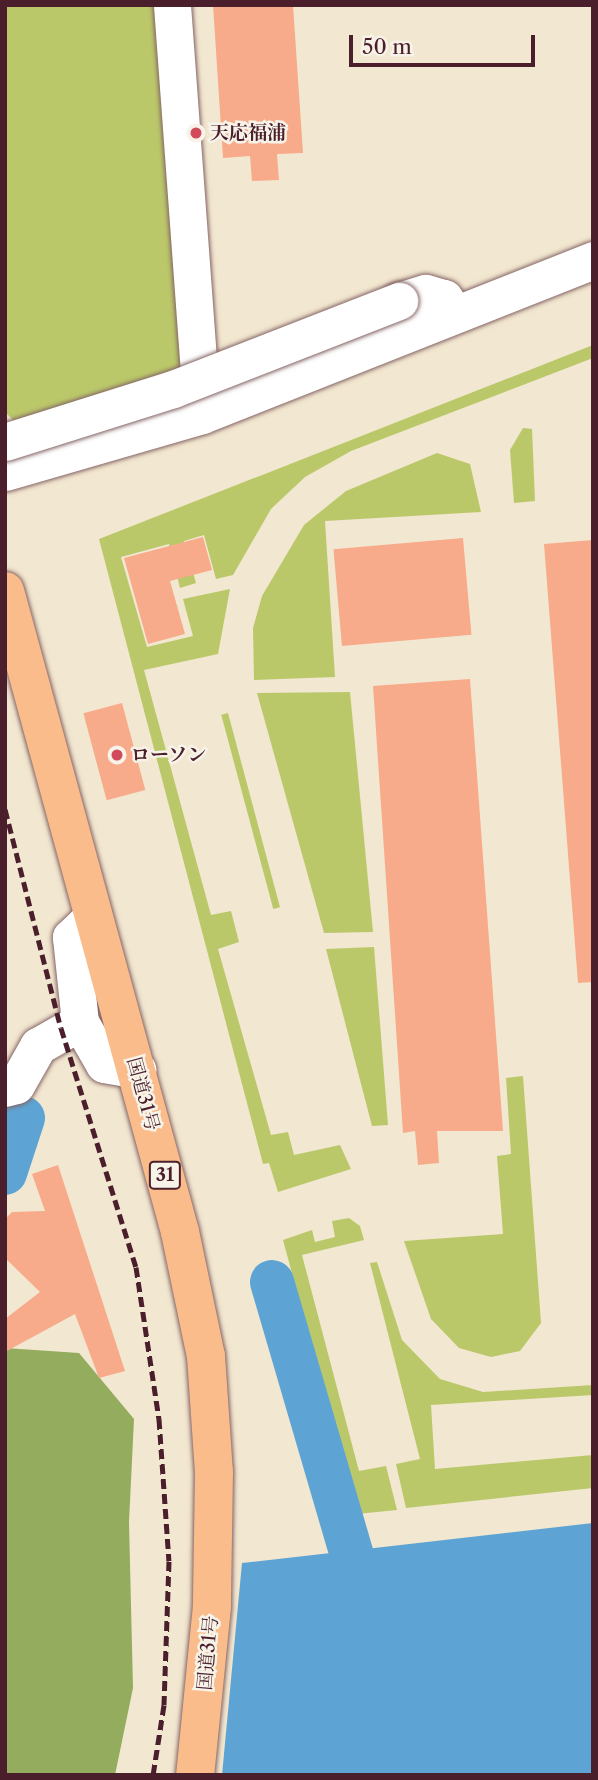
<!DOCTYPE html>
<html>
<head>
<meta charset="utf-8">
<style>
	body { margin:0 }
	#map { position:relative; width:598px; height:1780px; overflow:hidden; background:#f2e7d0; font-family:"Libre Caslon Text","Noto Serif JP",serif }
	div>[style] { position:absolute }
	.green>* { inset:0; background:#bbc86a; transform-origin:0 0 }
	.forest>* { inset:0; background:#94ac5e }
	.water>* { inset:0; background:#5da4d4 }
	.river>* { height:44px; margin:-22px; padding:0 22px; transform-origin:22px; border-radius:22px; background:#5da4d4 }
	.building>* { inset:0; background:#f8ab8a; transform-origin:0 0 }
	.roads { filter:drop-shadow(0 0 2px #856565) drop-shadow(0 0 2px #856565) }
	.minor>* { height:37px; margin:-18.5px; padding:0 18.5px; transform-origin:18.5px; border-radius:18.5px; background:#fff }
	.highway>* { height:38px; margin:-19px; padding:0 19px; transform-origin:19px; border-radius:19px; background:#f9bc8a }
	.rail>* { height:5px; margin-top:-2.5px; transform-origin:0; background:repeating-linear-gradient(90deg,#4a1f2b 0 10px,transparent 0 15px) }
	.bridges { filter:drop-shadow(0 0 2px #856565) drop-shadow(0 0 2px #856565) }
	.minor-bridge>* { height:37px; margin:-18.5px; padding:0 18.5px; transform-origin:18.5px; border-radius:18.5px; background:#fff }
	.dots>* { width:19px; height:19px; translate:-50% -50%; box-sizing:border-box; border:4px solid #f7f3e8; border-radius:50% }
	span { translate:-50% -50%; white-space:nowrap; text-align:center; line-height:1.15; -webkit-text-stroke:5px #f7f3e8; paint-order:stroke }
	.shield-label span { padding:2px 5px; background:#f7f3e8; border:2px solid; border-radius:5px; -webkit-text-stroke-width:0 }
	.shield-label { font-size:18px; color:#4a1f2b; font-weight:700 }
	.poi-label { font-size:19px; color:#4a1f2b; font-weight:700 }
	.left { translate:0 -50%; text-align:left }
	.street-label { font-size:19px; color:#4a1f2b }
	.frame { position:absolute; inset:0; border:7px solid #4a1f2b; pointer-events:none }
	.scale { position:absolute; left:349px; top:35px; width:186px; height:32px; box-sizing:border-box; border:4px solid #4a1f2b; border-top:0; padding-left:9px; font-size:21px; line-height:24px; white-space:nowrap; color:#4a1f2b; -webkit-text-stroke:5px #f7f3e8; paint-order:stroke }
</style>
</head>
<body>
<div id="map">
	<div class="green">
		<i style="clip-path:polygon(5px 5px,159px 5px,188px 363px,178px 381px,22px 429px,5px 412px)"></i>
		<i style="clip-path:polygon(593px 345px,593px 358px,351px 451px,305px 477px,271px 509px,233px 575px,216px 579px,204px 535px,184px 541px,196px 583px,180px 588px,169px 544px,121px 557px,147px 647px,193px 636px,183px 599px,230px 589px,218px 654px,144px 670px,211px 915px,231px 911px,239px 942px,218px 949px,271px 1135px,288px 1132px,294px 1155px,340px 1145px,351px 1169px,278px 1192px,269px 1163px,263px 1164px,99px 539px)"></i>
		<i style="clip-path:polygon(523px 428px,532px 429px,535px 501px,514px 503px,510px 450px)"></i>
		<i style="clip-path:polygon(437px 453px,470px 464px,481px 512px,325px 521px,335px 677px,254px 680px,253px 628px,262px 596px,304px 525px,346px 491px)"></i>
		<i style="clip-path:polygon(350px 692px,373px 932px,324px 933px,257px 693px)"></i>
		<i style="left:228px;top:713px;width:201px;height:7px;rotate:75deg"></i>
		<i style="clip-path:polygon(374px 947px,388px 1125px,372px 1126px,326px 949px)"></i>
		<i style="clip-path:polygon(523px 1076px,541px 1323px,520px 1351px,491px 1357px,459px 1348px,431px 1319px,404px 1241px,503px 1234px,497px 1156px,511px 1154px,506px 1078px)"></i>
		<i style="clip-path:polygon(349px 1218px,360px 1226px,364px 1240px,302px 1255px,359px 1471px,386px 1466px,397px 1510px,357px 1514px,283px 1240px,312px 1230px,315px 1242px,335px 1237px,332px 1221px)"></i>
		<i style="clip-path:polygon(377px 1262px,402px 1340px,440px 1379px,483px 1392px,593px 1385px,593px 1395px,431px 1405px,435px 1469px,593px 1455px,593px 1488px,406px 1508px,396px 1464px,420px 1459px,370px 1263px)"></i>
	</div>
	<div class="forest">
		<i style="clip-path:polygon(5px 1348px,79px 1353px,134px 1419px,129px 1522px,133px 1688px,115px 1775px,5px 1775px)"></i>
	</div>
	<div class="water">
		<i style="clip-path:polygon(593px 1523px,593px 1775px,222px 1775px,242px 1563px)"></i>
	</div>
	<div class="river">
		<i style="left:5px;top:1173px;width:58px;rotate:-71.9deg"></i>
		<i style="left:272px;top:1282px;width:296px;rotate:73.7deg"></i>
	</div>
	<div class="building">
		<i style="clip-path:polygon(213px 5px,293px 5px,303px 153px,277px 154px,279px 180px,252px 181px,250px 156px,223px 158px)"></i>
		<i style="clip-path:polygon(203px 537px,212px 570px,170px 581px,185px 634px,148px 644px,124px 558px)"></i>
		<i style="left:463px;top:538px;width:97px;height:130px;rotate:85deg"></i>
		<i style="clip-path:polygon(593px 540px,593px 982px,578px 983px,544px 544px)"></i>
		<i style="clip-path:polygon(470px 679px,503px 1131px,437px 1131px,439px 1163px,418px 1165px,415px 1131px,403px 1133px,373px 686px)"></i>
		<i style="left:122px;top:703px;width:90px;height:40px;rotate:75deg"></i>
		<i style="clip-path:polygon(58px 1165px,125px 1371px,99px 1378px,75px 1314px,5px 1352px,5px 1319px,40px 1292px,5px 1258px,5px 1219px,12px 1212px,45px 1211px,32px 1174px)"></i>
	</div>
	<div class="roads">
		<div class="minor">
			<i style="left:172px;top:5px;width:406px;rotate:85.8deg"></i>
			<i style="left:399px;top:301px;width:28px;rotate:-17deg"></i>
			<i style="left:426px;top:293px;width:19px;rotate:16deg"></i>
			<i style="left:444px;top:298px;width:19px;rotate:54deg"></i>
			<i style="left:5px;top:472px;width:205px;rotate:-16.1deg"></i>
			<i style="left:202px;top:415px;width:421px;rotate:-21.6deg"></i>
			<i style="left:91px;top:918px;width:28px;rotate:136deg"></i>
			<i style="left:71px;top:937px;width:85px;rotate:84deg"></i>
			<i style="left:80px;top:1022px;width:48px;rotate:60.3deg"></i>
			<i style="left:104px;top:1064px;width:34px;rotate:10deg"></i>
			<i style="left:5px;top:1088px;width:11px;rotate:-15deg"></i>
			<i style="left:16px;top:1085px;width:45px;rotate:-60.6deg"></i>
			<i style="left:38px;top:1046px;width:48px;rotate:-29.7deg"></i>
		</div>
		<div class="highway">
			<i style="left:5px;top:591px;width:664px;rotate:74.73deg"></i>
			<i style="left:180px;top:1232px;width:127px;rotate:78.2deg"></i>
			<i style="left:206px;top:1356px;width:116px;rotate:86.1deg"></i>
			<i style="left:214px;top:1472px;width:134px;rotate:90.9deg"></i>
			<i style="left:212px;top:1606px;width:170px;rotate:95.7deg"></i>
		</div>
	</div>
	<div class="rail">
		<i style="left:5px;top:809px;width:226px;rotate:75.7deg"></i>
		<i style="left:61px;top:1028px;width:250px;rotate:72.6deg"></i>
		<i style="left:136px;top:1267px;width:154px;rotate:81.4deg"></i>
		<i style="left:159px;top:1419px;width:142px;rotate:86deg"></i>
		<i style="left:169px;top:1561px;width:144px;rotate:92deg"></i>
		<i style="left:164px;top:1705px;width:71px;rotate:98.9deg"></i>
	</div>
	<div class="bridges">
		<div class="minor-bridge">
			<i style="left:5px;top:442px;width:176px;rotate:-17.5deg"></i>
			<i style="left:173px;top:389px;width:243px;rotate:-21.3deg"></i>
		</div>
	</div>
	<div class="dots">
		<i style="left:196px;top:133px;background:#d1495b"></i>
		<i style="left:117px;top:755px;background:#d1495b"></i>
	</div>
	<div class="shield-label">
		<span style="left:165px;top:1175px">31</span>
	</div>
	<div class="poi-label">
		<span class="left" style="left:210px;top:133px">天応福浦</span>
		<span class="left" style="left:131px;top:755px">ローソン</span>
	</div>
	<div class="street-label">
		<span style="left:143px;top:1094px;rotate:75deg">国道31号</span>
		<span style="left:208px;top:1653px;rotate:-85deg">国道31号</span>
	</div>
	<div class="frame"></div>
	<div class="scale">50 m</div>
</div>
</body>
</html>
